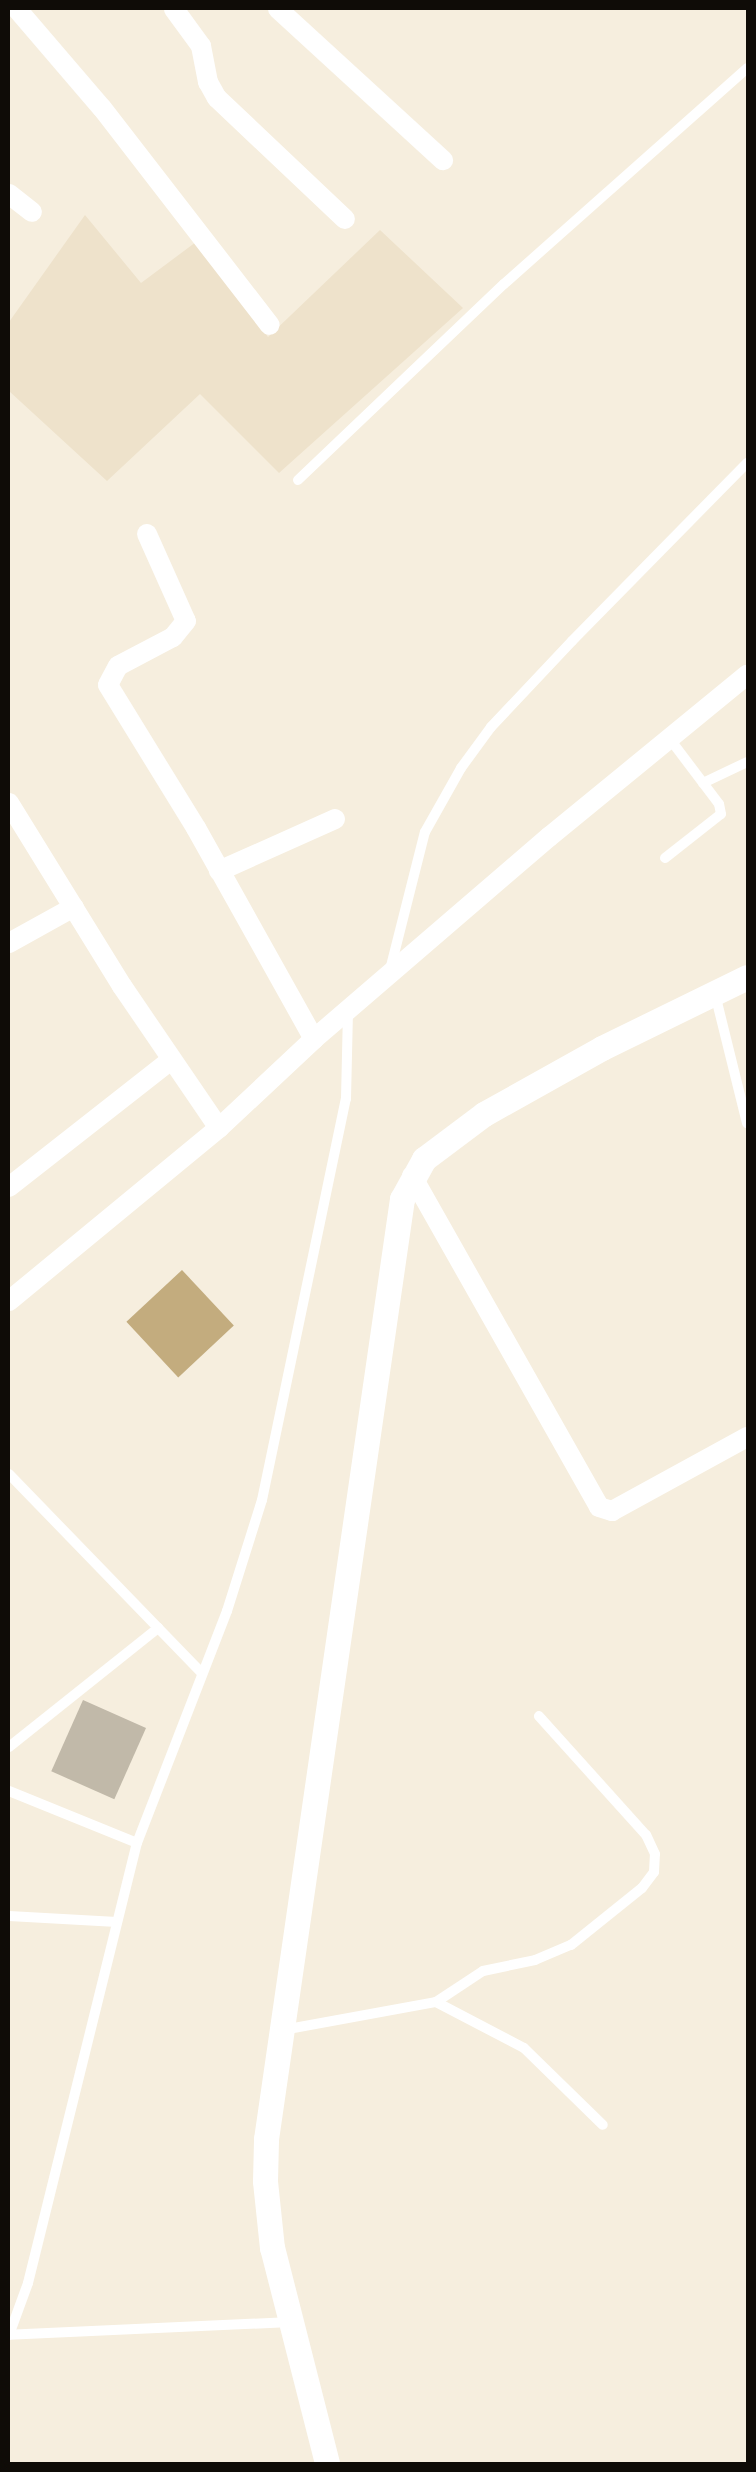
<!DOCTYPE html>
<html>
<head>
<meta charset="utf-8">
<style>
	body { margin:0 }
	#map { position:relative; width:756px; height:2472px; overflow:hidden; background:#f6eede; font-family:"Sofia Sans Condensed",sans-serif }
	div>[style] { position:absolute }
	.built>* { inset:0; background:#eee2cb }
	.water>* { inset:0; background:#c3ac7e; transform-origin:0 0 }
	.building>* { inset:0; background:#c1b9a9; transform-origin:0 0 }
	.service>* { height:10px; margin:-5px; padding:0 5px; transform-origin:5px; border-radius:5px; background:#fff }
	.minor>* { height:20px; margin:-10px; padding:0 10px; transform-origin:10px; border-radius:10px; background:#fff }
	.tertiary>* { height:25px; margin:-12.5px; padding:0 12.5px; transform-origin:12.5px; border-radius:12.5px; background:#fff }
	span { translate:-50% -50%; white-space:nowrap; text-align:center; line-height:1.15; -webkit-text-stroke:4.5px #fffcf5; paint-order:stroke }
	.frame { position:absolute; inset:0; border:10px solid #0f0c07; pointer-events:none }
</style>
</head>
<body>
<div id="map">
	<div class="built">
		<i style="clip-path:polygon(85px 215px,141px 283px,196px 242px,268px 337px,380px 230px,463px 308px,279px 473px,200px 394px,107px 481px,9px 391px,9px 322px)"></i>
	</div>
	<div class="water">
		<i style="left:182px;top:1270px;width:76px;height:76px;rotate:47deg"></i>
	</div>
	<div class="building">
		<i style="left:83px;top:1700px;width:69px;height:78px;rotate:24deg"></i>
	</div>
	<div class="service">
		<i style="left:298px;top:480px;width:284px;rotate:-43.6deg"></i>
		<i style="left:504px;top:284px;width:325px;rotate:-41.6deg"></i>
		<i style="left:703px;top:783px;width:49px;rotate:-25.5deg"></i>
		<i style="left:665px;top:858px;width:71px;rotate:-38.2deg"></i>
		<i style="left:721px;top:814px;width:10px;rotate:-101deg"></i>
		<i style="left:719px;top:804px;width:83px;rotate:-127.1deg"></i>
		<i style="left:390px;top:970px;width:142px;rotate:-75.8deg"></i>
		<i style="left:425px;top:832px;width:73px;rotate:-60.6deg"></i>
		<i style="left:461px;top:768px;width:51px;rotate:-53.8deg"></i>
		<i style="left:491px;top:727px;width:118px;rotate:-46.7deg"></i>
		<i style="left:572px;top:641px;width:250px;rotate:-45.5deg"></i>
		<i style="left:715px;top:994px;width:133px;rotate:76.1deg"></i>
		<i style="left:9px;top:1474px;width:277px;rotate:45.9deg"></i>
		<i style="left:9px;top:1747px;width:191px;rotate:-38.6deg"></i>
		<i style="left:9px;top:1791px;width:138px;rotate:22.1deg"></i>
		<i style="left:9px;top:1916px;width:108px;rotate:3.2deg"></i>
		<i style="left:436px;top:2002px;width:99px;rotate:27.6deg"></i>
		<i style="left:524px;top:2048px;width:110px;rotate:44.3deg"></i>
		<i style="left:283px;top:2030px;width:156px;rotate:-10.4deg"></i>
		<i style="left:436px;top:2002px;width:56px;rotate:-33.4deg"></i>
		<i style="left:483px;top:1971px;width:53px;rotate:-11.9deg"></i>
		<i style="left:535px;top:1960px;width:39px;rotate:-23deg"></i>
		<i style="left:571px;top:1945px;width:91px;rotate:-38.8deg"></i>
		<i style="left:642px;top:1888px;width:20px;rotate:-53deg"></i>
		<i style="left:654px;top:1872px;width:18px;rotate:-87deg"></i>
		<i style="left:655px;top:1854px;width:21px;rotate:-115deg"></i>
		<i style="left:646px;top:1835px;width:160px;rotate:-132deg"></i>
		<i style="left:291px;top:2322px;width:282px;rotate:177.4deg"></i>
		<i style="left:9px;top:2335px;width:55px;rotate:-69.9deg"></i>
		<i style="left:28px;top:2283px;width:453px;rotate:-76.1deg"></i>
		<i style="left:137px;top:1843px;width:249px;rotate:-68.8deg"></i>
		<i style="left:227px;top:1611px;width:116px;rotate:-72.5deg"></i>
		<i style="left:262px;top:1500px;width:410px;rotate:-78.2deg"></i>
		<i style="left:346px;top:1099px;width:89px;rotate:-88.7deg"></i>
	</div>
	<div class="minor">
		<i style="left:17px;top:9px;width:130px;rotate:49.4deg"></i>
		<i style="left:102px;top:108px;width:274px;rotate:52.3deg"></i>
		<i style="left:174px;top:9px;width:46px;rotate:53.9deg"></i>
		<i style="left:201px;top:46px;width:37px;rotate:79deg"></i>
		<i style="left:208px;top:82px;width:18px;rotate:61deg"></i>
		<i style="left:217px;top:98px;width:176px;rotate:43.4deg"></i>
		<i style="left:278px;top:9px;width:224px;rotate:42.5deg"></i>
		<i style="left:9px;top:194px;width:29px;rotate:38deg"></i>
		<i style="left:147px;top:534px;width:95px;rotate:65.9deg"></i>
		<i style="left:186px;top:621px;width:21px;rotate:129deg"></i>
		<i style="left:173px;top:637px;width:62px;rotate:152.2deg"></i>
		<i style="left:118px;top:666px;width:21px;rotate:118deg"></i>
		<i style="left:108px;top:685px;width:168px;rotate:58.4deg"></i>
		<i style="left:196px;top:828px;width:242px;rotate:60.8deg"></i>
		<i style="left:9px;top:803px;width:215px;rotate:58.3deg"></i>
		<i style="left:122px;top:986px;width:172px;rotate:55.7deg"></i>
		<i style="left:219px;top:871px;width:127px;rotate:-24.1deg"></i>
		<i style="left:9px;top:943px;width:74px;rotate:-29deg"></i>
		<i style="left:412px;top:1176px;width:380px;rotate:60.5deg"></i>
		<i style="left:599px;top:1507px;width:14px;rotate:17deg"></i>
		<i style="left:612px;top:1511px;width:154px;rotate:-28.7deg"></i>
		<i style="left:9px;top:1187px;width:206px;rotate:-38.1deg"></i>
		<i style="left:9px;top:1301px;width:272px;rotate:-39.5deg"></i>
		<i style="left:219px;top:1128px;width:130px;rotate:-43.1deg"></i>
		<i style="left:314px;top:1039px;width:310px;rotate:-40.7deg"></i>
		<i style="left:549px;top:837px;width:256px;rotate:-39.3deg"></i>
	</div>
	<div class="tertiary">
		<i style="left:327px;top:2463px;width:222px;rotate:-104.3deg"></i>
		<i style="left:272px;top:2248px;width:67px;rotate:-96deg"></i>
		<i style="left:265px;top:2181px;width:42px;rotate:-88.6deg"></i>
		<i style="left:266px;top:2139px;width:950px;rotate:-81.77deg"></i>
		<i style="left:402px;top:1199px;width:46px;rotate:-61.2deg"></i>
		<i style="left:424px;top:1159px;width:75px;rotate:-36.9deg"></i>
		<i style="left:484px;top:1114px;width:135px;rotate:-29.2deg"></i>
		<i style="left:602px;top:1048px;width:161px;rotate:-26.1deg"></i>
	</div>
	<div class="frame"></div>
</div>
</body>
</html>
